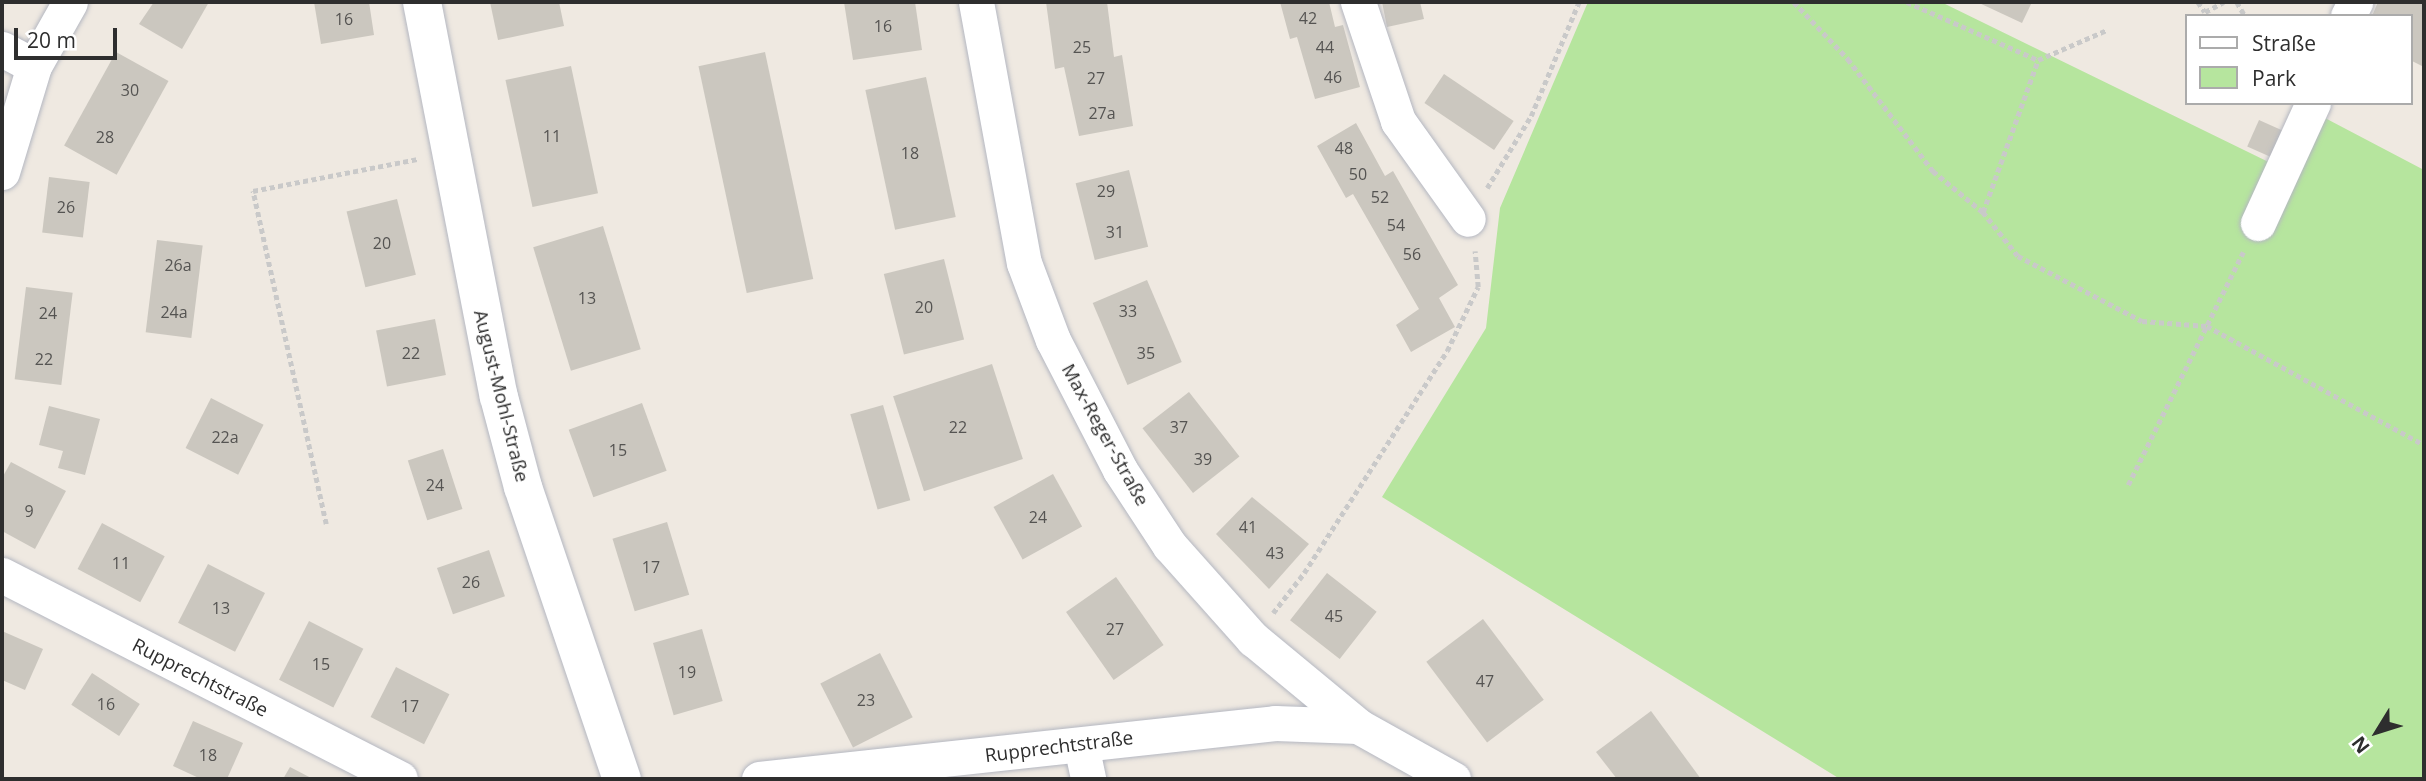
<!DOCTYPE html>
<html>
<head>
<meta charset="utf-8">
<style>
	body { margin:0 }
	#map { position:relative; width:2426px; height:781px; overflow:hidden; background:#efe9e1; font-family:"Open Sans",sans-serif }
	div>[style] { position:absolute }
	.green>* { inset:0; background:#b6e59e }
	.building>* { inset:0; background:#cbc7bf; transform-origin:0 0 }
	.path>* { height:4.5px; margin-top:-2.25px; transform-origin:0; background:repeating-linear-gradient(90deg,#c9c9c9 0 5px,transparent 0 8.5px) }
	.roads { filter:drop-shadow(0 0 2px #b4b7c1) drop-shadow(0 0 2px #b4b7c1) }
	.minor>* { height:35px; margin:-17.5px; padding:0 17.5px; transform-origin:17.5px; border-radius:17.5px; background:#fff }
	.secondary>* { height:38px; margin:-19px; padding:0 19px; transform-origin:19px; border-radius:19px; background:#fff }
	span { translate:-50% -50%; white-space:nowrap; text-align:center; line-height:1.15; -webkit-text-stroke:5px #fff; paint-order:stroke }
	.number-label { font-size:16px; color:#555452 }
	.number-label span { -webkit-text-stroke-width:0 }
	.street-label { font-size:19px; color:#2e2e2e }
	.frame { position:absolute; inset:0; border:4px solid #2e2e2e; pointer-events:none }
	.legend { position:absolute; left:2185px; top:14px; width:228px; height:91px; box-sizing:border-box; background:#fff; border:2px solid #ababab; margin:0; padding:9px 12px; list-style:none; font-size:21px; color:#2e2e2e }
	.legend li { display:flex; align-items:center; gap:14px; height:35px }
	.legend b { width:35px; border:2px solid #ababab }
	.north { position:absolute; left:2342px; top:697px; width:70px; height:70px; -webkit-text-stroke:5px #fff; paint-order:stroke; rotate:232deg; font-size:19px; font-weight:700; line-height:28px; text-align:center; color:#2e2e2e }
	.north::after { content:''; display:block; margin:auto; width:24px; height:32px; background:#2e2e2e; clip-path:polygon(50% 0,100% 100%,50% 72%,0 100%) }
	.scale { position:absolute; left:14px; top:28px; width:103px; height:32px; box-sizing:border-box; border:4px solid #2e2e2e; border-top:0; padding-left:9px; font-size:21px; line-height:24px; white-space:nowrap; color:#2e2e2e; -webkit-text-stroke:5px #fff; paint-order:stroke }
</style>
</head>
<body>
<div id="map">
	<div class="green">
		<i style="clip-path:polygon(1588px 2px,1941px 2px,2297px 176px,2325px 118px,2424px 170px,2424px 779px,1840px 779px,1382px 497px,1486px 328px,1500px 208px)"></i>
	</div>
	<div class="building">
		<i style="clip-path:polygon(154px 2px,209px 2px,182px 49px,139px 24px)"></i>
		<i style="clip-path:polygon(314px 2px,369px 2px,374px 35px,321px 44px)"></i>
		<i style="clip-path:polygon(490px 2px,559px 2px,564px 26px,498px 40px)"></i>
		<i style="clip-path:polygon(844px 2px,915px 2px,922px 50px,853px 60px)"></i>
		<i style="clip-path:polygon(1046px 2px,1107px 2px,1114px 57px,1122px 55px,1133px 126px,1079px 136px,1064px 67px,1055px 69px)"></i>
		<i style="clip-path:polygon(1280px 2px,1329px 2px,1335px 27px,1343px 25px,1360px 87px,1315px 99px,1297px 37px,1290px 39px)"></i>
		<i style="clip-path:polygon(1382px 2px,1420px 2px,1424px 19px,1387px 27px)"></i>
		<i style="clip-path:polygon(1977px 2px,2032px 2px,2022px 23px)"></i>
		<i style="clip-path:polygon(2378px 2px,2424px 2px,2424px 67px,2410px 60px,2410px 16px,2372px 16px)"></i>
		<i style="left:116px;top:52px;width:60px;height:107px;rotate:29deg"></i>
		<i style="left:765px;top:52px;width:232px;height:68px;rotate:78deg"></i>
		<i style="left:571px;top:66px;width:130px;height:67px;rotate:78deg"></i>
		<i style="left:1444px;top:74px;width:84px;height:35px;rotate:34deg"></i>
		<i style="left:926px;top:77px;width:143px;height:62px;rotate:78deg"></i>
		<i style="left:2259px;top:120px;width:32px;height:29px;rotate:24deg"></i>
		<i style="clip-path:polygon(1356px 123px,1385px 176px,1393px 171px,1458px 285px,1439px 298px,1455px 327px,1411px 352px,1396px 325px,1419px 309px,1353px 194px,1346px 198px,1317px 146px)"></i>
		<i style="left:1129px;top:170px;width:79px;height:55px;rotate:76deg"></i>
		<i style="left:49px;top:177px;width:41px;height:56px;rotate:7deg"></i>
		<i style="left:397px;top:199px;width:78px;height:52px;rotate:76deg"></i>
		<i style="left:603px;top:226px;width:129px;height:73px;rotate:73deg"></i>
		<i style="left:157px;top:240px;width:46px;height:93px;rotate:7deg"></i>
		<i style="left:944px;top:259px;width:83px;height:62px;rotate:76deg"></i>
		<i style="left:1147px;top:280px;width:89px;height:59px;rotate:67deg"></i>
		<i style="left:26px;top:287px;width:47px;height:93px;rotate:7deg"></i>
		<i style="left:435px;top:319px;width:57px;height:60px;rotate:79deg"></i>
		<i style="left:992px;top:364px;width:100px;height:104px;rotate:72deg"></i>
		<i style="left:1189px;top:392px;width:82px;height:59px;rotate:52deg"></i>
		<i style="left:211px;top:398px;width:59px;height:56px;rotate:27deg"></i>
		<i style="left:642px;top:403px;width:72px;height:78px;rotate:70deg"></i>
		<i style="left:883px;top:405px;width:99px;height:34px;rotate:74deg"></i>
		<i style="clip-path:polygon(49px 406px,100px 419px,85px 475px,58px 468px,63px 451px,39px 445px)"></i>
		<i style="left:443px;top:449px;width:63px;height:37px;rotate:72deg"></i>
		<i style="clip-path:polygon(11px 462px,66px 491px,35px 549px,2px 531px,2px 478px)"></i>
		<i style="left:1053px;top:474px;width:60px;height:68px;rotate:61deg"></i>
		<i style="clip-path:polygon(1252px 497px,1309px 544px,1269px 589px,1216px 534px)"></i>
		<i style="left:667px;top:522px;width:76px;height:57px;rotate:73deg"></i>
		<i style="left:102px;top:523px;width:71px;height:52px;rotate:28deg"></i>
		<i style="left:489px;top:550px;width:49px;height:55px;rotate:71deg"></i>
		<i style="left:208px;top:564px;width:64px;height:66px;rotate:27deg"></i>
		<i style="left:1327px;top:573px;width:63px;height:60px;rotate:38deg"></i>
		<i style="left:1116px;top:577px;width:83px;height:61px;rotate:55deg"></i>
		<i style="left:1483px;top:619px;width:101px;height:71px;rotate:53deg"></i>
		<i style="left:309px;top:621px;width:61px;height:66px;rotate:27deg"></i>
		<i style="left:702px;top:629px;width:75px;height:51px;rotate:74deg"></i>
		<i style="clip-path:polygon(2px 631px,43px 649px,25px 690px,2px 680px)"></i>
		<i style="left:880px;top:653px;width:72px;height:67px;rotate:63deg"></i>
		<i style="left:396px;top:667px;width:60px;height:56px;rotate:27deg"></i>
		<i style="left:92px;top:673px;width:57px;height:38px;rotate:33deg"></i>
		<i style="clip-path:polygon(1651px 711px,1701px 779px,1617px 779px,1596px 752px)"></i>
		<i style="clip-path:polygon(193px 721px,243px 743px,227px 779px,201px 779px,173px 766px)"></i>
		<i style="clip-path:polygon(290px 767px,313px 779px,283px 779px)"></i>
	</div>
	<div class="path">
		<i style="left:1794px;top:2px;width:79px;rotate:46.5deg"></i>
		<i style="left:1848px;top:59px;width:141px;rotate:52.8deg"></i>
		<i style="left:1933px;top:171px;width:65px;rotate:39.4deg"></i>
		<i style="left:1983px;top:212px;width:56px;rotate:51.5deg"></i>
		<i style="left:2018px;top:256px;width:140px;rotate:27.7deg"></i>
		<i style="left:2142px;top:321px;width:65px;rotate:4.4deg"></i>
		<i style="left:2207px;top:326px;width:247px;rotate:28.7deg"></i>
		<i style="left:1907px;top:2px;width:143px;rotate:23.9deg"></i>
		<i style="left:2038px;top:60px;width:75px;rotate:-23.5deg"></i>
		<i style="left:2198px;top:2px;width:12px;rotate:55deg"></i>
		<i style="left:2205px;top:12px;width:21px;rotate:-28deg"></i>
		<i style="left:2237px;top:2px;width:16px;rotate:60deg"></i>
		<i style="left:1487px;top:188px;width:84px;rotate:-58.6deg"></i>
		<i style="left:1531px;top:116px;width:124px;rotate:-67.2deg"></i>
		<i style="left:1983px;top:212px;width:162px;rotate:-70.1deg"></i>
		<i style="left:2128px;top:485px;width:260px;rotate:-63.7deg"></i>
		<i style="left:326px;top:524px;width:341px;rotate:-102.4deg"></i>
		<i style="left:253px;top:191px;width:167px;rotate:-11deg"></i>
		<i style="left:1273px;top:613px;width:51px;rotate:-52.2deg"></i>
		<i style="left:1304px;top:573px;width:264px;rotate:-57.2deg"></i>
		<i style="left:1447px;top:351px;width:71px;rotate:-64.2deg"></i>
		<i style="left:1478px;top:287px;width:36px;rotate:-95deg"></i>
	</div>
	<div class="roads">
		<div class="minor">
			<i style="left:976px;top:2px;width:265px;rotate:79.6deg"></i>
			<i style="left:1024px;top:263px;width:82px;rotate:69.4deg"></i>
			<i style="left:1053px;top:340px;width:146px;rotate:62.7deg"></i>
			<i style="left:1120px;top:470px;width:91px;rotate:56.7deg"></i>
			<i style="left:1170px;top:546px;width:125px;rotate:48.3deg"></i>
			<i style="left:1253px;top:639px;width:136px;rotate:39.6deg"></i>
			<i style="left:1358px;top:726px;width:109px;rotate:29.2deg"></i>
			<i style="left:1358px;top:2px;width:126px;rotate:71.4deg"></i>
			<i style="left:1398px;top:121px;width:120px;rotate:54.5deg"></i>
			<i style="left:2348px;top:16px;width:16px;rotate:-63deg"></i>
			<i style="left:2px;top:49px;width:36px;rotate:28deg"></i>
			<i style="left:2px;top:172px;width:111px;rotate:-73.2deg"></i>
			<i style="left:34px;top:66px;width:73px;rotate:-60.6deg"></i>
			<i style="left:2258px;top:223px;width:132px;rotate:-65.4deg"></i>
			<i style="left:2px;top:575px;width:447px;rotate:27.1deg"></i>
			<i style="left:1081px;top:745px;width:35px;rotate:78deg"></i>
			<i style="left:759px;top:779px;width:519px;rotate:-6.19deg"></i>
			<i style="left:1275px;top:723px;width:83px;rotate:2.1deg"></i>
		</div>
		<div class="secondary">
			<i style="left:422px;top:2px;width:402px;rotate:79deg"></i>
			<i style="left:499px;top:397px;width:93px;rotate:75.1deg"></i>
			<i style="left:523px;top:487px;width:308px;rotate:71.3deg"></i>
		</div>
	</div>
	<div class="number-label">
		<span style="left:1308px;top:18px">42</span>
		<span style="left:344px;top:19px">16</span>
		<span style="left:883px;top:26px">16</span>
		<span style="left:1082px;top:47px">25</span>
		<span style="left:1325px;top:47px">44</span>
		<span style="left:1333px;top:77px">46</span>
		<span style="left:1096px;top:78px">27</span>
		<span style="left:130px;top:90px">30</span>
		<span style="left:1102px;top:113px">27a</span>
		<span style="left:552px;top:136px">11</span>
		<span style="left:105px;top:137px">28</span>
		<span style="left:1344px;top:148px">48</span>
		<span style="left:910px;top:153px">18</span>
		<span style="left:1358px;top:174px">50</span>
		<span style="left:1106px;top:191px">29</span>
		<span style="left:1380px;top:197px">52</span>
		<span style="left:66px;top:207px">26</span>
		<span style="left:1396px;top:225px">54</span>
		<span style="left:1115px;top:232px">31</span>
		<span style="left:382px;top:243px">20</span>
		<span style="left:1412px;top:254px">56</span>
		<span style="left:178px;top:265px">26a</span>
		<span style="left:587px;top:298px">13</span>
		<span style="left:924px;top:307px">20</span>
		<span style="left:1128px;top:311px">33</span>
		<span style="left:174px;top:312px">24a</span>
		<span style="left:48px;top:313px">24</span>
		<span style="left:411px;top:353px">22</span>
		<span style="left:1146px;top:353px">35</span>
		<span style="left:44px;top:359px">22</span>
		<span style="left:958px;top:427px">22</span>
		<span style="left:1179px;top:427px">37</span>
		<span style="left:225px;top:437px">22a</span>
		<span style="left:618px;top:450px">15</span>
		<span style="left:1203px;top:459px">39</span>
		<span style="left:435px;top:485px">24</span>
		<span style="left:29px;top:511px">9</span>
		<span style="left:1038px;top:517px">24</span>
		<span style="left:1248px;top:527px">41</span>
		<span style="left:1275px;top:553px">43</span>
		<span style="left:121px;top:563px">11</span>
		<span style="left:651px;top:567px">17</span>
		<span style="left:471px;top:582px">26</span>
		<span style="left:221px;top:608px">13</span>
		<span style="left:1334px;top:616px">45</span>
		<span style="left:1115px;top:629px">27</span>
		<span style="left:321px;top:664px">15</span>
		<span style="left:687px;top:672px">19</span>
		<span style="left:1485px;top:681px">47</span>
		<span style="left:866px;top:700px">23</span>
		<span style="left:106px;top:704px">16</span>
		<span style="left:410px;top:706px">17</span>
		<span style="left:208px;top:755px">18</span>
	</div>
	<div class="street-label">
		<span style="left:501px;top:396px;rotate:76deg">August-Mohl-Straße</span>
		<span style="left:1105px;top:435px;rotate:61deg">Max-Reger-Straße</span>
		<span style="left:200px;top:678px;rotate:27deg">Rupprechtstraße</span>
		<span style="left:1059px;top:747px;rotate:-7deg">Rupprechtstraße</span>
	</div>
	<div class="frame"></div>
	<ul class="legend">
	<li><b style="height:9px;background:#fff"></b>Straße</li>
	<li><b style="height:19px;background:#b6e59e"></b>Park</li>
	</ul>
	<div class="north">N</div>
	<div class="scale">20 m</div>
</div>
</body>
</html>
